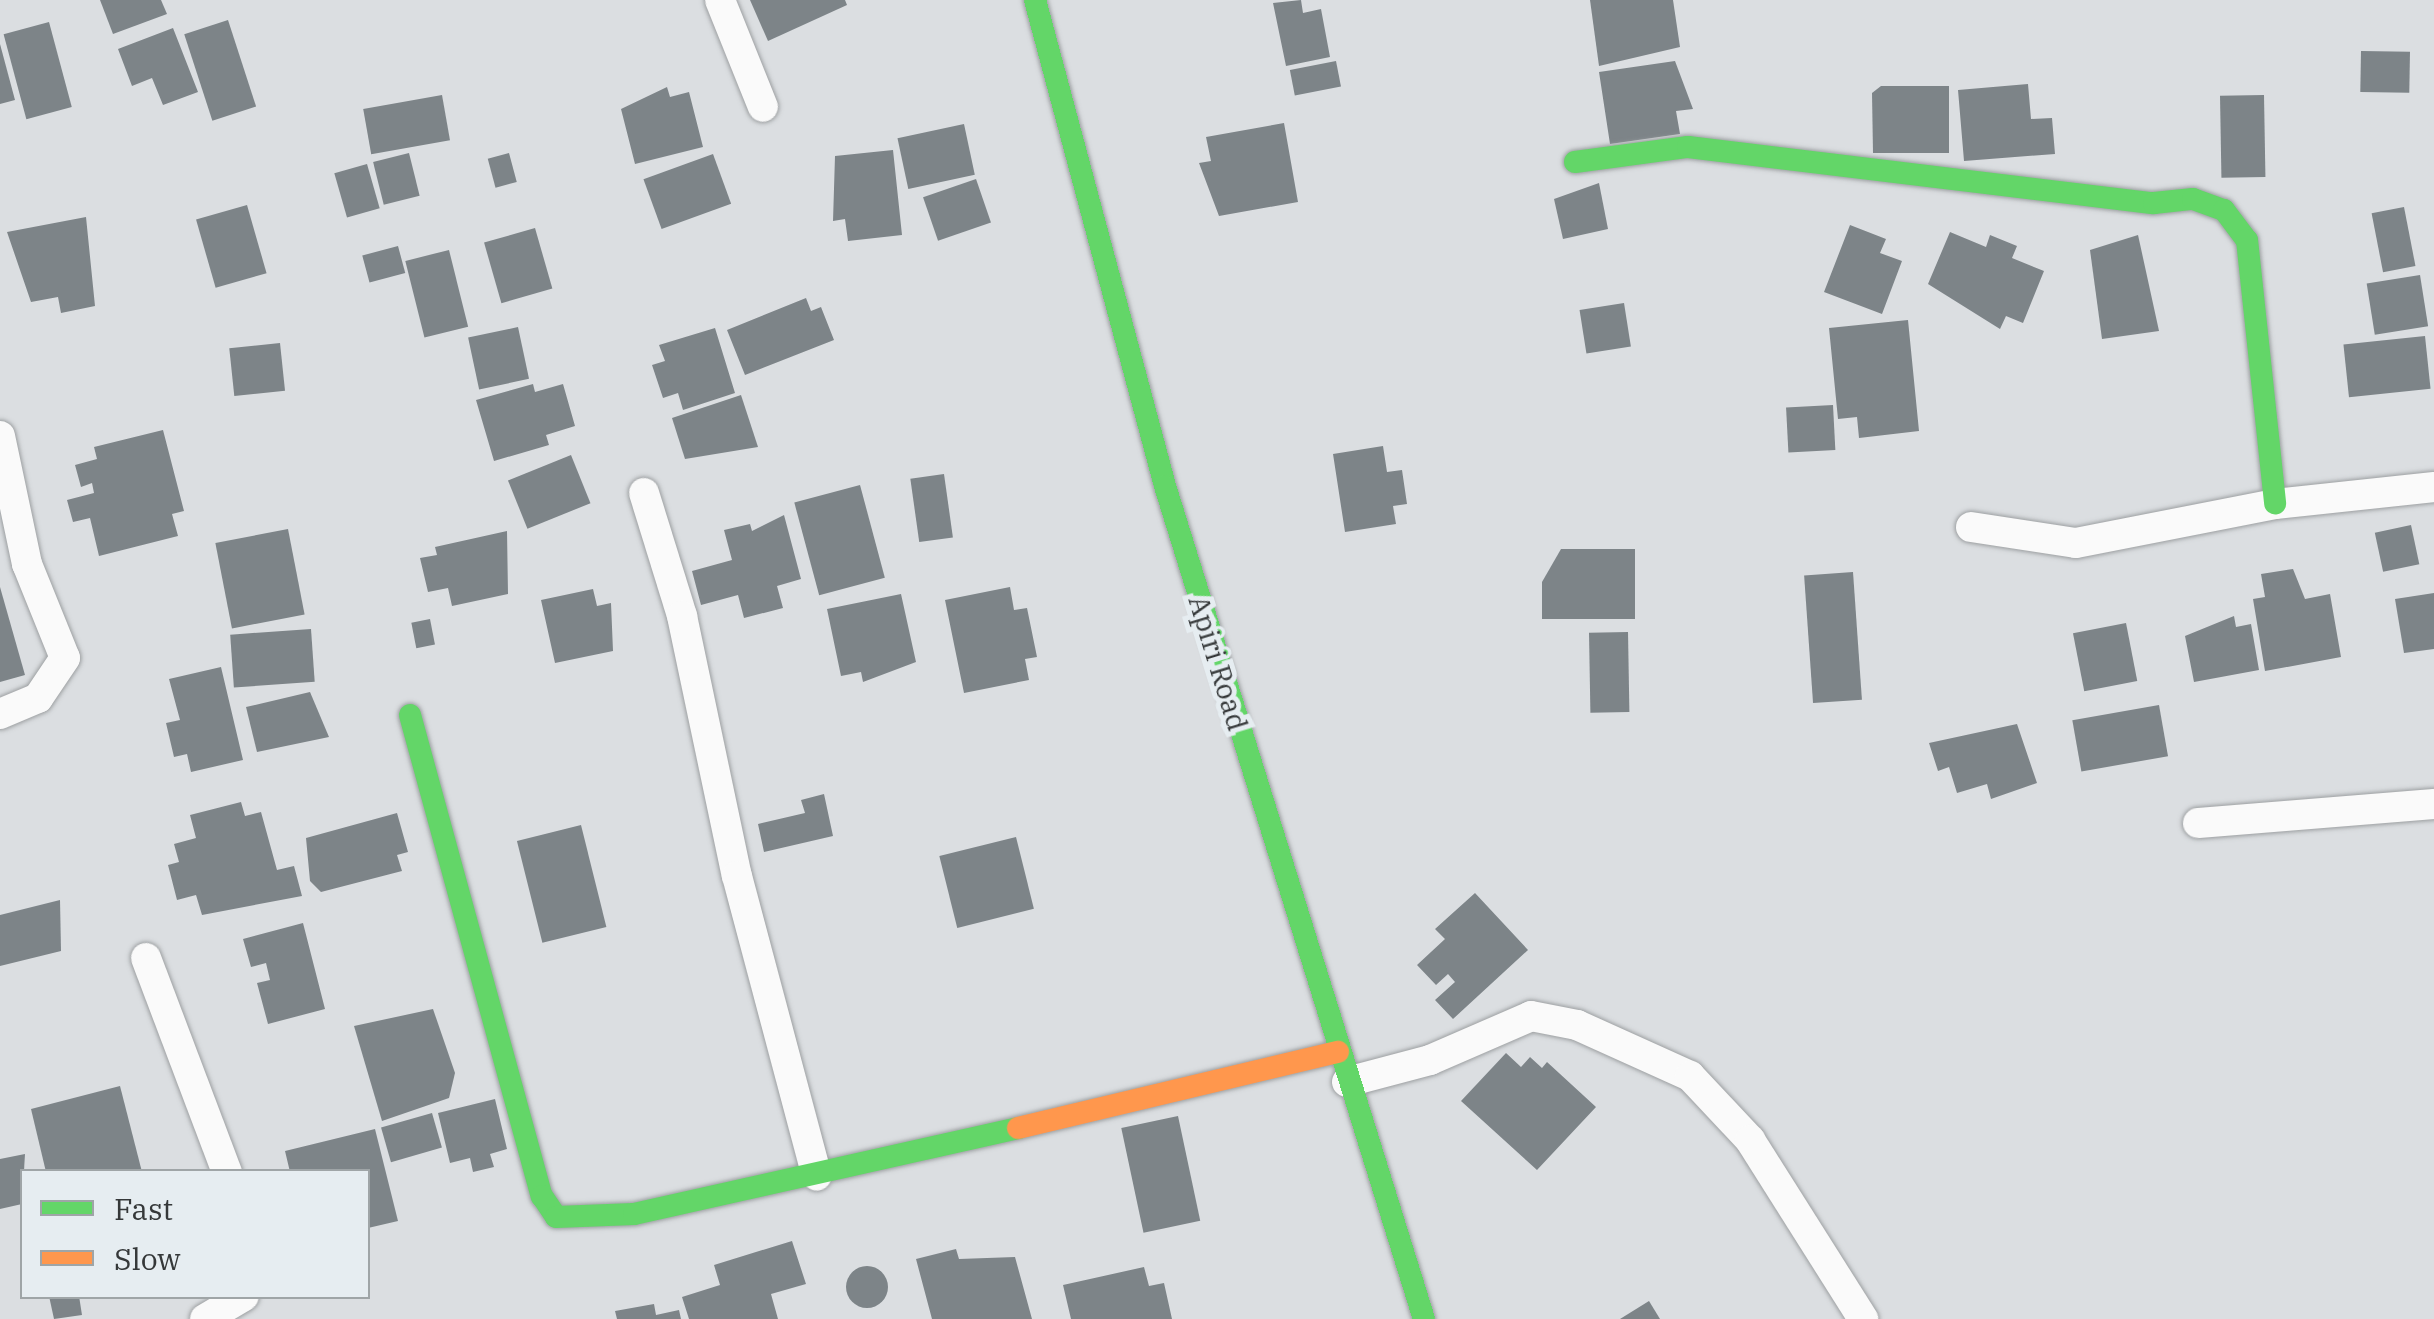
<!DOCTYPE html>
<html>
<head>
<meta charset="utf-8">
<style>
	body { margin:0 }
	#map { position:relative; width:2434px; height:1319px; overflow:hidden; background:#dbdee1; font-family:"IBM Plex Serif",serif }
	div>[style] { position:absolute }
	.building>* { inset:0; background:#7d8488; transform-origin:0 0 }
	.round { border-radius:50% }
	.roads { filter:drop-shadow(0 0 2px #9da0a2) drop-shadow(0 0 2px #9da0a2) }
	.street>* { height:30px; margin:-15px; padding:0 15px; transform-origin:15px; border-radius:15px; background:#fafafa }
	.fast>* { height:22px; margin:-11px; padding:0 11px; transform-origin:11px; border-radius:11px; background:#63d668 }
	.slow>* { height:22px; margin:-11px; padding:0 11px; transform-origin:11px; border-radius:11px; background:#ff974d }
	span { translate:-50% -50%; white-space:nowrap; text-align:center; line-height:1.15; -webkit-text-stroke:10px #e6edf1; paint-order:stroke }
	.street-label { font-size:28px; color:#353839 }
	.legend { position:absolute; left:20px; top:1169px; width:350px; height:130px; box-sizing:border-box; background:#e6edf1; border:2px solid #9fa5a7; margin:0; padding:12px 18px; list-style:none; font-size:30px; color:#353839 }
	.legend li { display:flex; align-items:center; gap:20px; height:50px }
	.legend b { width:50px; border:2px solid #9fa5a7 }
</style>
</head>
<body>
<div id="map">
	<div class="building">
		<i style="clip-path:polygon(100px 0,161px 0,167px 14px,113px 34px)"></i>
		<i style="clip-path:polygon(750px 0,845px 0,847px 5px,768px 41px)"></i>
		<i style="clip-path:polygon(1301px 0,1303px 13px,1321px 9px,1330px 57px,1286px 66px,1273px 3px)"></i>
		<i style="clip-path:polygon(1590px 0,1673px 0,1680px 47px,1599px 66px)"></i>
		<i style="left:228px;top:20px;width:91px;height:46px;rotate:72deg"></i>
		<i style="left:49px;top:22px;width:88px;height:47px;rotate:75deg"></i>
		<i style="clip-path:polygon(173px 28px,198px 92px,163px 105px,152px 78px,132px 86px,118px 49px)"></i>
		<i style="clip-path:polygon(0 44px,15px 100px,0 104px)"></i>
		<i style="left:2361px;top:51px;width:49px;height:41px;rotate:1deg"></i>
		<i style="left:1336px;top:61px;width:26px;height:47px;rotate:79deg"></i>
		<i style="clip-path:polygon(1675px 61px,1693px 109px,1676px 111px,1680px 134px,1610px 144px,1599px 72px)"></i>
		<i style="clip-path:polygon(2028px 84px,2031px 119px,2052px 118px,2055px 154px,1964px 161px,1958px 90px)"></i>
		<i style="clip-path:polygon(1881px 86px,1949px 86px,1949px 153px,1873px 153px,1872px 93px)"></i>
		<i style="clip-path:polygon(667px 87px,670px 97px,689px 92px,703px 147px,635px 164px,621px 109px)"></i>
		<i style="left:442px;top:95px;width:46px;height:80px;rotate:80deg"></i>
		<i style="left:2264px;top:95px;width:82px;height:44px;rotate:89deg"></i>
		<i style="clip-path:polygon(1284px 123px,1298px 202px,1219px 216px,1199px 163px,1211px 161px,1206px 137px)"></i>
		<i style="left:964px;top:124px;width:52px;height:68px;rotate:78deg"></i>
		<i style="clip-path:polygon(893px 150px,902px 235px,848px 241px,845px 219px,833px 221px,835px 156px)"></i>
		<i style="left:409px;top:153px;width:44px;height:37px;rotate:76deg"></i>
		<i style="left:509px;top:153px;width:30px;height:22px;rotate:75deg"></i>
		<i style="left:713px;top:154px;width:53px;height:74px;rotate:70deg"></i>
		<i style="left:367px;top:164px;width:46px;height:34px;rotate:74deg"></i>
		<i style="left:976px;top:179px;width:46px;height:56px;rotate:71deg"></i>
		<i style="clip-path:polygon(1599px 183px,1608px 229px,1563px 239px,1554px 199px)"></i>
		<i style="left:247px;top:205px;width:71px;height:53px;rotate:74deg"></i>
		<i style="left:2404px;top:207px;width:60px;height:33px;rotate:79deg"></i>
		<i style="clip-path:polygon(86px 217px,95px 306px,61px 313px,58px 297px,31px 302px,7px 232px)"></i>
		<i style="clip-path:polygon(1850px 225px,1886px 239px,1880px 253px,1902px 261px,1882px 314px,1824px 292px)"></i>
		<i style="left:535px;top:228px;width:63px;height:53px;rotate:74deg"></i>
		<i style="clip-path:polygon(1950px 232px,1986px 247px,1990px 235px,2017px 246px,2012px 258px,2044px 271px,2023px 323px,2006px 316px,2000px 329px,1928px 284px)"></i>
		<i style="clip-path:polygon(2138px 235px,2159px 331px,2102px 339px,2090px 250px)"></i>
		<i style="left:398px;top:246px;width:28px;height:37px;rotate:75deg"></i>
		<i style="left:449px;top:250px;width:79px;height:45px;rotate:76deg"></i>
		<i style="left:2420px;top:275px;width:52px;height:54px;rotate:81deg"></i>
		<i style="clip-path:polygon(806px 298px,811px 311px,821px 307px,834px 340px,745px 375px,727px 330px)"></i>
		<i style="left:1624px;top:303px;width:44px;height:45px;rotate:81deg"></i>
		<i style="clip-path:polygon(1908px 320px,1919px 431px,1859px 438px,1857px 417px,1838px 419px,1829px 328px)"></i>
		<i style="left:518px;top:327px;width:53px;height:51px;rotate:78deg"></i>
		<i style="clip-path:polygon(715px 328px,735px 393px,683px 410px,678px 393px,663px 398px,652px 365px,665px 361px,659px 345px)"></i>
		<i style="left:2425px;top:336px;width:53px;height:82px;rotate:84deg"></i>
		<i style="left:280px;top:343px;width:48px;height:51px;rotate:84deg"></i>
		<i style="clip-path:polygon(533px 384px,535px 392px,563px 384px,575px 426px,546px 435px,549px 445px,494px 461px,476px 400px)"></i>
		<i style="clip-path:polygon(741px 395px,758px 447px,685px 459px,672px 418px)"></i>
		<i style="left:1833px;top:405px;width:45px;height:47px;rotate:87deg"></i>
		<i style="clip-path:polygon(163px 430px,184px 511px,172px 514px,178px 536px,99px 556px,90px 518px,73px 522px,67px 500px,94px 493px,92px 483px,81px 487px,75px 465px,97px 459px,94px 447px)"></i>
		<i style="clip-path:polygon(1383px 446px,1387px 472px,1402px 470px,1407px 504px,1393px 506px,1396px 524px,1345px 532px,1333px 454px)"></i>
		<i style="left:571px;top:455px;width:52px;height:68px;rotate:68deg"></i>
		<i style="left:944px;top:474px;width:64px;height:34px;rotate:82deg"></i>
		<i style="left:860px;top:485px;width:96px;height:68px;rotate:75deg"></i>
		<i style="clip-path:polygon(784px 515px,801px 579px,777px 586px,783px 608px,744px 618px,738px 595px,701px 605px,692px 571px,732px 560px,724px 530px,750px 524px,752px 531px)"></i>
		<i style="left:2411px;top:525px;width:40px;height:37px;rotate:78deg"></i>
		<i style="left:288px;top:529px;width:87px;height:74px;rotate:79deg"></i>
		<i style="clip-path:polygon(507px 531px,508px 594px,452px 606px,448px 588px,428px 592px,420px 558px,437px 555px,435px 547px)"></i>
		<i style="clip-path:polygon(1561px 549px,1635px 549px,1635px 619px,1542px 619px,1542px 582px)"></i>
		<i style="clip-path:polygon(2293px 569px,2305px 599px,2330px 594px,2341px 657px,2265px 671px,2253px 599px,2265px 597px,2261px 574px)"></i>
		<i style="left:1853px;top:572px;width:128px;height:49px;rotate:86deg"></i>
		<i style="clip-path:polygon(0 587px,25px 675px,0 682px)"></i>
		<i style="clip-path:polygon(1010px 587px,1014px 610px,1027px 608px,1037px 657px,1025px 659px,1029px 680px,964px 693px,945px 600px)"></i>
		<i style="clip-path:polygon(593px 589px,597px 606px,611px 603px,613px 651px,555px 663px,541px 600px)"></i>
		<i style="clip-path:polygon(2434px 593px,2434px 649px,2404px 653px,2395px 599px)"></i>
		<i style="clip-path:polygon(901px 594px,916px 662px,863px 682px,861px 672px,841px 676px,827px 609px)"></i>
		<i style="clip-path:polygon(2234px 616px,2236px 627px,2251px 624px,2259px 670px,2194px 682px,2185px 636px)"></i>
		<i style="left:430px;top:619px;width:26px;height:19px;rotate:79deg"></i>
		<i style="left:2126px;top:623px;width:59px;height:54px;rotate:79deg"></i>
		<i style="left:311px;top:629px;width:53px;height:81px;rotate:86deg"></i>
		<i style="left:1628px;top:632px;width:80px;height:39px;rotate:89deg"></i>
		<i style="clip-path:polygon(221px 667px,243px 760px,191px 772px,187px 754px,174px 757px,166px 723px,180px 720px,169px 679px)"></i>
		<i style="clip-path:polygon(310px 692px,329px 737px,257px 752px,246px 707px)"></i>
		<i style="left:2159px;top:705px;width:52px;height:88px;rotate:80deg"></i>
		<i style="clip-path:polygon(2017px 724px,2037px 783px,1991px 799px,1987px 784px,1957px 793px,1949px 767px,1938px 771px,1929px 743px)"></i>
		<i style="clip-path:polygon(824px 794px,833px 836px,764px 852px,758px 824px,805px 813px,801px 800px)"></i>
		<i style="clip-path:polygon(241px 802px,245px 816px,261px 812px,277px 870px,294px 866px,302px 896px,202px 915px,196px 895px,177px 900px,168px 865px,179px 862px,174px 844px,196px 838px,190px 815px)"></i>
		<i style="clip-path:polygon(397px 813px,408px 852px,397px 855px,402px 871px,321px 892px,310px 881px,306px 838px)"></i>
		<i style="left:581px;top:825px;width:105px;height:66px;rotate:76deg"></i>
		<i style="left:1016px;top:837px;width:74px;height:79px;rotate:76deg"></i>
		<i style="clip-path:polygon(1475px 893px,1528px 950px,1453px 1019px,1435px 1000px,1455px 982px,1448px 974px,1436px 985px,1417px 965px,1445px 939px,1435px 929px)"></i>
		<i style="clip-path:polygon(60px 900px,61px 951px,0 966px,0 915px)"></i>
		<i style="clip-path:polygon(303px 923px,325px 1009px,268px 1024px,257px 983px,270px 980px,266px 963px,251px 967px,243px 939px)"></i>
		<i style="clip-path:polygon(433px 1009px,455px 1073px,449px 1098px,382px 1121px,354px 1026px)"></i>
		<i style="clip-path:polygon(1506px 1053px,1521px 1067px,1530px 1057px,1542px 1068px,1547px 1062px,1596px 1107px,1537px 1170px,1461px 1101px)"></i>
		<i style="clip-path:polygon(120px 1086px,142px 1172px,46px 1172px,31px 1109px)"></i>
		<i style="clip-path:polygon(495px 1099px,507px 1149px,490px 1154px,494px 1167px,473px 1172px,470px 1158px,450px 1163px,438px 1113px)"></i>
		<i style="left:432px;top:1113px;width:36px;height:53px;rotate:74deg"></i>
		<i style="left:1178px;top:1116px;width:107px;height:58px;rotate:78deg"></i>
		<i style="clip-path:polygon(375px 1129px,398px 1221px,368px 1228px,368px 1172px,290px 1172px,285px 1151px)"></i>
		<i style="clip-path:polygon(25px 1154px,22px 1204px,0 1209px,0 1159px)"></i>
		<i style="clip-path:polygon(792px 1241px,806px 1284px,771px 1294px,778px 1319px,689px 1319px,682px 1297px,720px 1285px,714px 1265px)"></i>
		<i style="clip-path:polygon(956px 1249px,959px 1259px,1015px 1257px,1032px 1319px,932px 1319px,916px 1259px)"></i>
		<i class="round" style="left:846px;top:1266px;width:42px;height:42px"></i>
		<i style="clip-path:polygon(1144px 1267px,1149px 1286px,1164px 1283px,1172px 1319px,1071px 1319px,1063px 1285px)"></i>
		<i style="clip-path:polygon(49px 1296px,79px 1296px,82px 1315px,54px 1319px)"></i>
		<i style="clip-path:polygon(1649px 1301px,1660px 1319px,1620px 1319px)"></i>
		<i style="clip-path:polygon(654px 1304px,656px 1315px,679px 1310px,681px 1319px,617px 1319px,615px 1311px)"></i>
	</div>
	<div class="roads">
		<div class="street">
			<i style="left:720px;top:0;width:115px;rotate:68.1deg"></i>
			<i style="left:0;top:436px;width:131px;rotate:78.1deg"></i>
			<i style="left:27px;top:564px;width:101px;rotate:68deg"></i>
			<i style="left:65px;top:658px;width:48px;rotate:124deg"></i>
			<i style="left:38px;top:698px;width:41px;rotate:157.2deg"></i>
			<i style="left:644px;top:493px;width:129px;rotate:72.8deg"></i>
			<i style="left:682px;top:616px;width:266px;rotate:78.1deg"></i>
			<i style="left:737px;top:876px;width:310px;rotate:75.1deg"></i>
			<i style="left:1971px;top:527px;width:106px;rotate:8.7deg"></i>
			<i style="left:2076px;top:543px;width:203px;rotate:-11.1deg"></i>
			<i style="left:2275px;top:504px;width:160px;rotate:-6.1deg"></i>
			<i style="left:2198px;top:823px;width:237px;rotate:-4.6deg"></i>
			<i style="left:146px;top:958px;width:229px;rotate:69.3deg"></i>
			<i style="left:1347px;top:1082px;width:86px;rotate:-14.8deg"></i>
			<i style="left:1430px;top:1060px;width:110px;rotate:-23.5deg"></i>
			<i style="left:1531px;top:1016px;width:47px;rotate:11.1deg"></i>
			<i style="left:1577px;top:1025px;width:124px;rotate:24.3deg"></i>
			<i style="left:1690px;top:1076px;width:88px;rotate:46.8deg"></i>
			<i style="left:1750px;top:1140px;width:212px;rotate:57.7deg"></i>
			<i style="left:205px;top:1319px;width:45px;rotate:-30.5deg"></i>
		</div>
		<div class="fast">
			<i style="left:1035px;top:0;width:503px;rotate:75.02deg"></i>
			<i style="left:1165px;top:486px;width:872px;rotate:72.73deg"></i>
			<i style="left:1575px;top:162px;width:114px;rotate:-7.6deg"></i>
			<i style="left:1688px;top:147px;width:469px;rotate:6.9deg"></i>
			<i style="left:2154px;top:203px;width:39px;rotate:-6deg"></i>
			<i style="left:2193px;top:199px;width:33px;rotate:20deg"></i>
			<i style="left:2224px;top:210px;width:38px;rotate:53deg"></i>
			<i style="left:2247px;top:240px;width:265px;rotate:83.9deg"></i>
			<i style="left:410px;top:715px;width:499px;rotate:74.7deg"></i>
			<i style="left:542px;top:1196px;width:25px;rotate:56deg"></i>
			<i style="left:556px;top:1217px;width:78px;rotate:-2.2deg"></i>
			<i style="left:634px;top:1214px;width:394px;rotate:-12.6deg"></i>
		</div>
		<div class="slow">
			<i style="left:1018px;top:1128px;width:329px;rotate:-13.4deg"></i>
		</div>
	</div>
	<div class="street-label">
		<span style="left:1218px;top:663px;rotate:73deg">Apiri Road</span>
	</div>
	<ul class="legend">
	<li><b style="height:12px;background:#63d668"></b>Fast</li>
	<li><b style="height:12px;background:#ff974d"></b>Slow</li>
	</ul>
</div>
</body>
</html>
